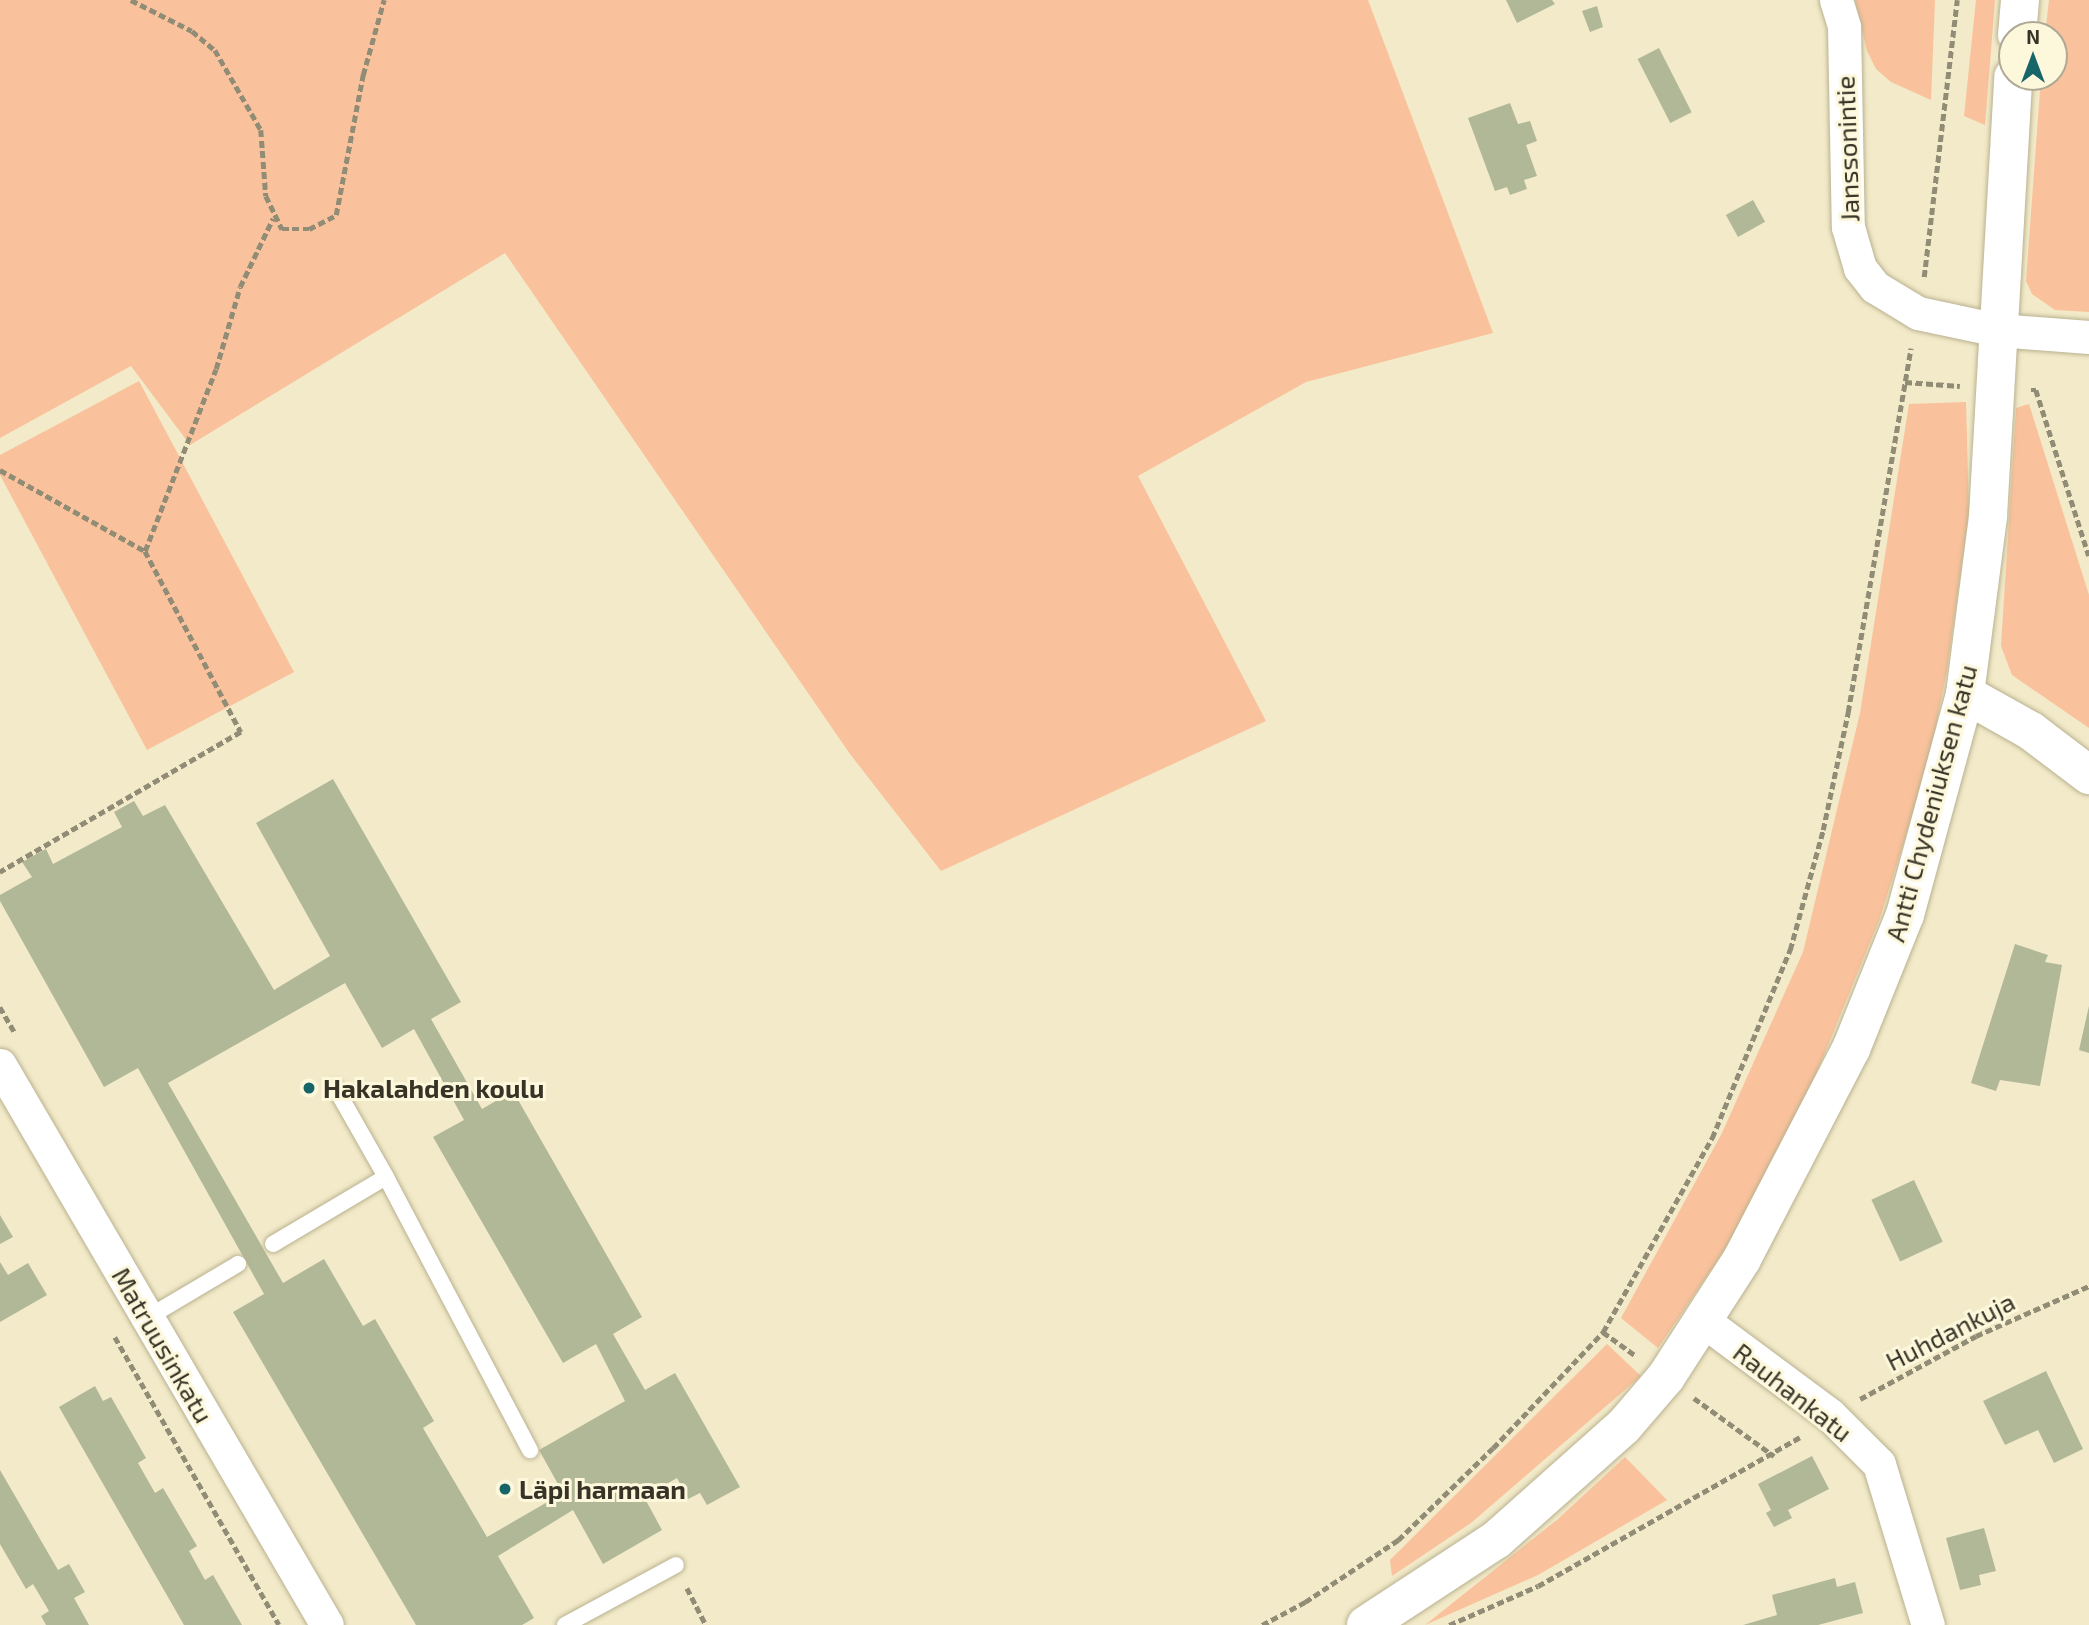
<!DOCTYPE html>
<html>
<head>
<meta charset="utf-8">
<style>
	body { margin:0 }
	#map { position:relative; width:2089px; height:1625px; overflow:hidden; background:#f2eac8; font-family:"Exo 2",sans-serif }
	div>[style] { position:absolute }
	.green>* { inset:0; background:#f9c29c }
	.building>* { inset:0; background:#b1b897; transform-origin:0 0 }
	.path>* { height:4.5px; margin-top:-2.25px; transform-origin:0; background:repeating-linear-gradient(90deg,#918c75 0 7px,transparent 0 10.5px) }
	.roads { filter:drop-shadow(0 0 2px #b9b190) drop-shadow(0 0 2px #b9b190) }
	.service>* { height:16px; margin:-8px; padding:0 8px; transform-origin:8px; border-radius:8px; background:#fff }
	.minor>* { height:33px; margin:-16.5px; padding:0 16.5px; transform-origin:16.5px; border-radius:16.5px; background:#fff }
	.tertiary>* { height:38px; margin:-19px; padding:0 19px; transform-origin:19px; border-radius:19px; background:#fff }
	.secondary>* { height:38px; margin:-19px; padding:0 19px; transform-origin:19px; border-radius:19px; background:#fff }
	.dots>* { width:19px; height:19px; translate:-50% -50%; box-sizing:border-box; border:4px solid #fdf7dc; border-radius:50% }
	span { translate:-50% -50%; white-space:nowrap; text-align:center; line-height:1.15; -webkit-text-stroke:6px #fdf7dc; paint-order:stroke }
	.street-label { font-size:26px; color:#373427 }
	.poi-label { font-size:26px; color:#373427; font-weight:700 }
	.left { translate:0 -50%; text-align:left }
	.north { position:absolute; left:1998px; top:21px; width:70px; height:70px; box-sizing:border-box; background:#fdf7dc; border:2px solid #aea994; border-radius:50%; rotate:0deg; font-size:19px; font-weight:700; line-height:28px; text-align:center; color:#373427 }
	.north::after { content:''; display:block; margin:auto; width:24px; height:32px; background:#166568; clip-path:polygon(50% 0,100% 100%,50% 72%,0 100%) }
</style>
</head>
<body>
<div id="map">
	<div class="green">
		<i style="clip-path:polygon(0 0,1368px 0,1493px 333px,1306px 382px,1138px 476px,1266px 721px,941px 871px,850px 754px,505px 253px,190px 445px,131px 366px,0 438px)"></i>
		<i style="clip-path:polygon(1855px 0,1935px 0,1931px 100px,1891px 82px,1876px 69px,1867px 51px)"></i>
		<i style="clip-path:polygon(1976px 0,1995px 0,1985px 125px,1964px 116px)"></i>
		<i style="clip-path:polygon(2049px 0,2089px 0,2089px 312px,2055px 310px,2032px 294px,2026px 281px,2041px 77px,2054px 77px,2054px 35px,2045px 35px)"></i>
		<i style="clip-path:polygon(139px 381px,294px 672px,147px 750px,0 475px,0 455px)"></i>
		<i style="clip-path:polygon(1966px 402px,1969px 513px,1947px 670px,1928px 766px,1880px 918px,1811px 1087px,1735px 1235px,1658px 1348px,1621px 1318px,1722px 1133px,1803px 952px,1860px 713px,1909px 404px)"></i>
		<i style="clip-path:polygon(2029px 404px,2089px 595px,2089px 728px,2012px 675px,2001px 646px,2016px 408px)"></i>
		<i style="clip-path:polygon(1607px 1344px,1641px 1376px,1471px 1523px,1392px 1576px,1390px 1560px)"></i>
		<i style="clip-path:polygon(1625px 1457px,1667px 1500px,1538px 1575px,1425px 1625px,1558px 1519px)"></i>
	</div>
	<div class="building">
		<i style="clip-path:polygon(1506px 0,1552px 0,1555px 4px,1517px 23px)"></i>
		<i style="clip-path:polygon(1597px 6px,1603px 27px,1590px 32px,1582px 11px)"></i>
		<i style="left:1659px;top:48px;width:72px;height:24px;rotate:63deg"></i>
		<i style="clip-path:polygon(1510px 103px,1518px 124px,1530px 121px,1537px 141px,1526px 145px,1537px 176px,1524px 180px,1527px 189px,1510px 195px,1507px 187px,1495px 191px,1468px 118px)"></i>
		<i style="left:1753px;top:200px;width:25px;height:31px;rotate:61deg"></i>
		<i style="clip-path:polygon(evenodd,333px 779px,461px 1002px,431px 1019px,482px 1109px,513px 1091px,642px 1317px,613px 1334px,645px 1390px,675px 1373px,740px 1487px,707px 1505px,700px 1493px,688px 1499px,677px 1478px,644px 1497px,662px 1530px,603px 1564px,573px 1510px,498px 1556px,534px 1618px,522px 1625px,416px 1625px,233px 1312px,264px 1294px,138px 1068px,104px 1087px,0 901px,0 895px,32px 877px,22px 862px,46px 849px,53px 864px,122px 827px,114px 812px,134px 801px,143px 816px,165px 805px,274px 990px,330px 956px,256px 823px,333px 779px,345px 983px,382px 1048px,414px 1029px,464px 1120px,433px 1137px,563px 1363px,596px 1344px,625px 1401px,539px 1450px,563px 1493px,487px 1537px,423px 1428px,434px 1421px,375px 1319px,363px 1326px,324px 1259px,283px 1283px,168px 1083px,345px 983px)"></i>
		<i style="clip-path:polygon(2015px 944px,2048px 955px,2045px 962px,2062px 965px,2040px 1086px,2000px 1080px,1996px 1091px,1971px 1083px)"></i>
		<i style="clip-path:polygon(2089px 1006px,2089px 1053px,2079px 1050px)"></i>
		<i style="left:1914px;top:1180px;width:68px;height:47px;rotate:65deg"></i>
		<i style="clip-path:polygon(0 1215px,13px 1237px,0 1244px)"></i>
		<i style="clip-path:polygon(0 1262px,8px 1275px,28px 1263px,47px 1295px,0 1322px)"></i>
		<i style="clip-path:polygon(2046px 1371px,2083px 1449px,2054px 1463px,2038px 1430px,2005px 1445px,1983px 1401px)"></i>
		<i style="clip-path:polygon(95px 1386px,103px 1401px,111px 1397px,146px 1458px,138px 1463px,155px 1493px,163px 1488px,197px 1546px,189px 1551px,205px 1580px,213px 1575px,242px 1625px,184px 1625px,59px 1407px)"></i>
		<i style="clip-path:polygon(1812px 1456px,1829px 1489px,1788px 1510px,1792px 1518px,1774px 1527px,1766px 1513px,1771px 1510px,1758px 1484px)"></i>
		<i style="clip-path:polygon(0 1470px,58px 1570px,69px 1564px,85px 1592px,74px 1598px,89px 1625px,46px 1625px,41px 1616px,49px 1611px,33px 1584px,26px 1589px,0 1544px)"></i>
		<i style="clip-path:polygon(1984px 1528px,1996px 1571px,1979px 1575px,1981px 1585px,1960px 1590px,1946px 1538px)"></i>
		<i style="clip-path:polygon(1835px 1578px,1837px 1587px,1855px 1582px,1863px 1613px,1818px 1625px,1743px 1625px,1777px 1615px,1772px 1595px)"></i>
	</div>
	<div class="path">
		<i style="left:131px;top:0;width:68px;rotate:26.9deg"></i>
		<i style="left:192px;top:31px;width:30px;rotate:40deg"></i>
		<i style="left:215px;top:50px;width:92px;rotate:60.1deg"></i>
		<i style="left:261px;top:130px;width:66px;rotate:85.7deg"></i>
		<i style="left:266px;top:196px;width:37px;rotate:64deg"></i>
		<i style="left:282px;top:229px;width:27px"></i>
		<i style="left:309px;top:229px;width:30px;rotate:-27deg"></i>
		<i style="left:336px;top:215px;width:143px;rotate:-79.1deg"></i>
		<i style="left:363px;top:75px;width:78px;rotate:-74.4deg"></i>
		<i style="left:1924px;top:277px;width:279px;rotate:-83.2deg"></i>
		<i style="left:1905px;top:382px;width:55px;rotate:4.2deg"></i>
		<i style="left:2031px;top:390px;width:5px"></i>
		<i style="left:2036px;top:390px;width:174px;rotate:72.3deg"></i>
		<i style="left:0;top:470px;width:166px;rotate:29.2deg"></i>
		<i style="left:145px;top:551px;width:205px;rotate:62.1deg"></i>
		<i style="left:241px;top:732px;width:279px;rotate:149.8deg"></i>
		<i style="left:145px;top:551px;width:195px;rotate:-68.7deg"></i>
		<i style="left:216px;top:369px;width:85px;rotate:-73.7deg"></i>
		<i style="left:240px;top:287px;width:76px;rotate:-64.4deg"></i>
		<i style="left:0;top:1007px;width:30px;rotate:60deg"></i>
		<i style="left:1603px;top:1332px;width:41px;rotate:36deg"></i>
		<i style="left:115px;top:1337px;width:331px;rotate:60.3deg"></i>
		<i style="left:1694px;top:1398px;width:99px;rotate:35.9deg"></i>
		<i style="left:1860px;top:1399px;width:132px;rotate:-28.5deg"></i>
		<i style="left:1976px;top:1336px;width:124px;rotate:-23.9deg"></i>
		<i style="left:687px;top:1588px;width:42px;rotate:62.8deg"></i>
		<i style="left:1262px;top:1625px;width:49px;rotate:-28.1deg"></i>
		<i style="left:1305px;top:1602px;width:112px;rotate:-33.7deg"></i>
		<i style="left:1398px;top:1540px;width:132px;rotate:-44.1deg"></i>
		<i style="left:1493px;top:1448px;width:160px;rotate:-46.5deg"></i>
		<i style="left:1603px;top:1332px;width:223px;rotate:-60.7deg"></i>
		<i style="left:1712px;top:1138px;width:204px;rotate:-67.5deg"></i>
		<i style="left:1790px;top:950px;width:124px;rotate:-74.6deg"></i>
		<i style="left:1823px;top:830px;width:121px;rotate:-78deg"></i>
		<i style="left:1848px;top:712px;width:369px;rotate:-80.2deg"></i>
		<i style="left:1449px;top:1625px;width:97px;rotate:-23.7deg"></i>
		<i style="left:1538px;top:1586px;width:301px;rotate:-29.6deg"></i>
	</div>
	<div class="roads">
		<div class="service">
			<i style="left:336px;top:1089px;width:101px;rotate:60.4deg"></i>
			<i style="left:273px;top:1244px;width:131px;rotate:-30.7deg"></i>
			<i style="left:386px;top:1177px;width:309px;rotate:62.2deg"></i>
			<i style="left:147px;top:1318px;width:106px;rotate:-30.7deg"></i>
			<i style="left:565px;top:1625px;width:126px;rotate:-28.4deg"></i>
		</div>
		<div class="minor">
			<i style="left:1836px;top:0;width:28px;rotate:73deg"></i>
			<i style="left:1844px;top:27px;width:200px;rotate:88.9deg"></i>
			<i style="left:1848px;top:227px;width:43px;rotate:73.7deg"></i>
			<i style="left:1860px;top:268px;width:24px;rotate:52deg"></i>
			<i style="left:1875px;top:287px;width:50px;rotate:31.2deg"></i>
			<i style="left:1918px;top:313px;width:81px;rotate:12.1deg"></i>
			<i style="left:1997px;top:330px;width:92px;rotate:4.4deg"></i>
			<i style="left:0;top:1065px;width:648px;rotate:59.72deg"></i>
			<i style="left:1705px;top:1322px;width:156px;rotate:36.6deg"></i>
			<i style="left:1830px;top:1415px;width:69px;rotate:45deg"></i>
			<i style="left:1879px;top:1464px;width:168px;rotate:73.1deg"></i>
		</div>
		<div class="tertiary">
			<i style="left:1965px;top:694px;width:76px;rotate:29.3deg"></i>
			<i style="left:2031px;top:731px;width:73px;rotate:37.2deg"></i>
		</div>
		<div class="secondary">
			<i style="left:2017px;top:35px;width:35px;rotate:-85deg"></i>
			<i style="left:1366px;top:1625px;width:155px;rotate:-33.2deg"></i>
			<i style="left:1496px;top:1540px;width:171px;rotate:-41.7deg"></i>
			<i style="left:1624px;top:1426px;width:65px;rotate:-49.4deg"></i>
			<i style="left:1666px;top:1377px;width:140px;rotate:-57.2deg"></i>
			<i style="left:1742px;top:1259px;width:237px;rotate:-62.6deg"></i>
			<i style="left:1851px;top:1049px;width:144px;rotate:-68.1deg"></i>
			<i style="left:1905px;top:915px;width:229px;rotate:-74.8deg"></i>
			<i style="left:1965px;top:694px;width:179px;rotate:-82.6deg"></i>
			<i style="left:1988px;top:516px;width:440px;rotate:-86.7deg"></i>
		</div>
	</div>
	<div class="dots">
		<i style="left:309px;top:1088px;background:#166568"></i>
		<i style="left:505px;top:1489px;background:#166568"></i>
	</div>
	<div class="street-label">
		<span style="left:1847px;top:149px;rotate:-92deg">Janssonintie</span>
		<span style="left:1931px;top:803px;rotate:-75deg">Antti Chydeniuksen katu</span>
		<span style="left:1950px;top:1331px;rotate:-27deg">Huhdankuja</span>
		<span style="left:163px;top:1345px;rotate:60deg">Matruusinkatu</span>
		<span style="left:1793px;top:1392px;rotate:38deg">Rauhankatu</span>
	</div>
	<div class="poi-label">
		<span class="left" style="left:323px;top:1088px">Hakalahden koulu</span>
		<span class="left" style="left:519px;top:1489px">Läpi harmaan</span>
	</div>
	<div class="north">N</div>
</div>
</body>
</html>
